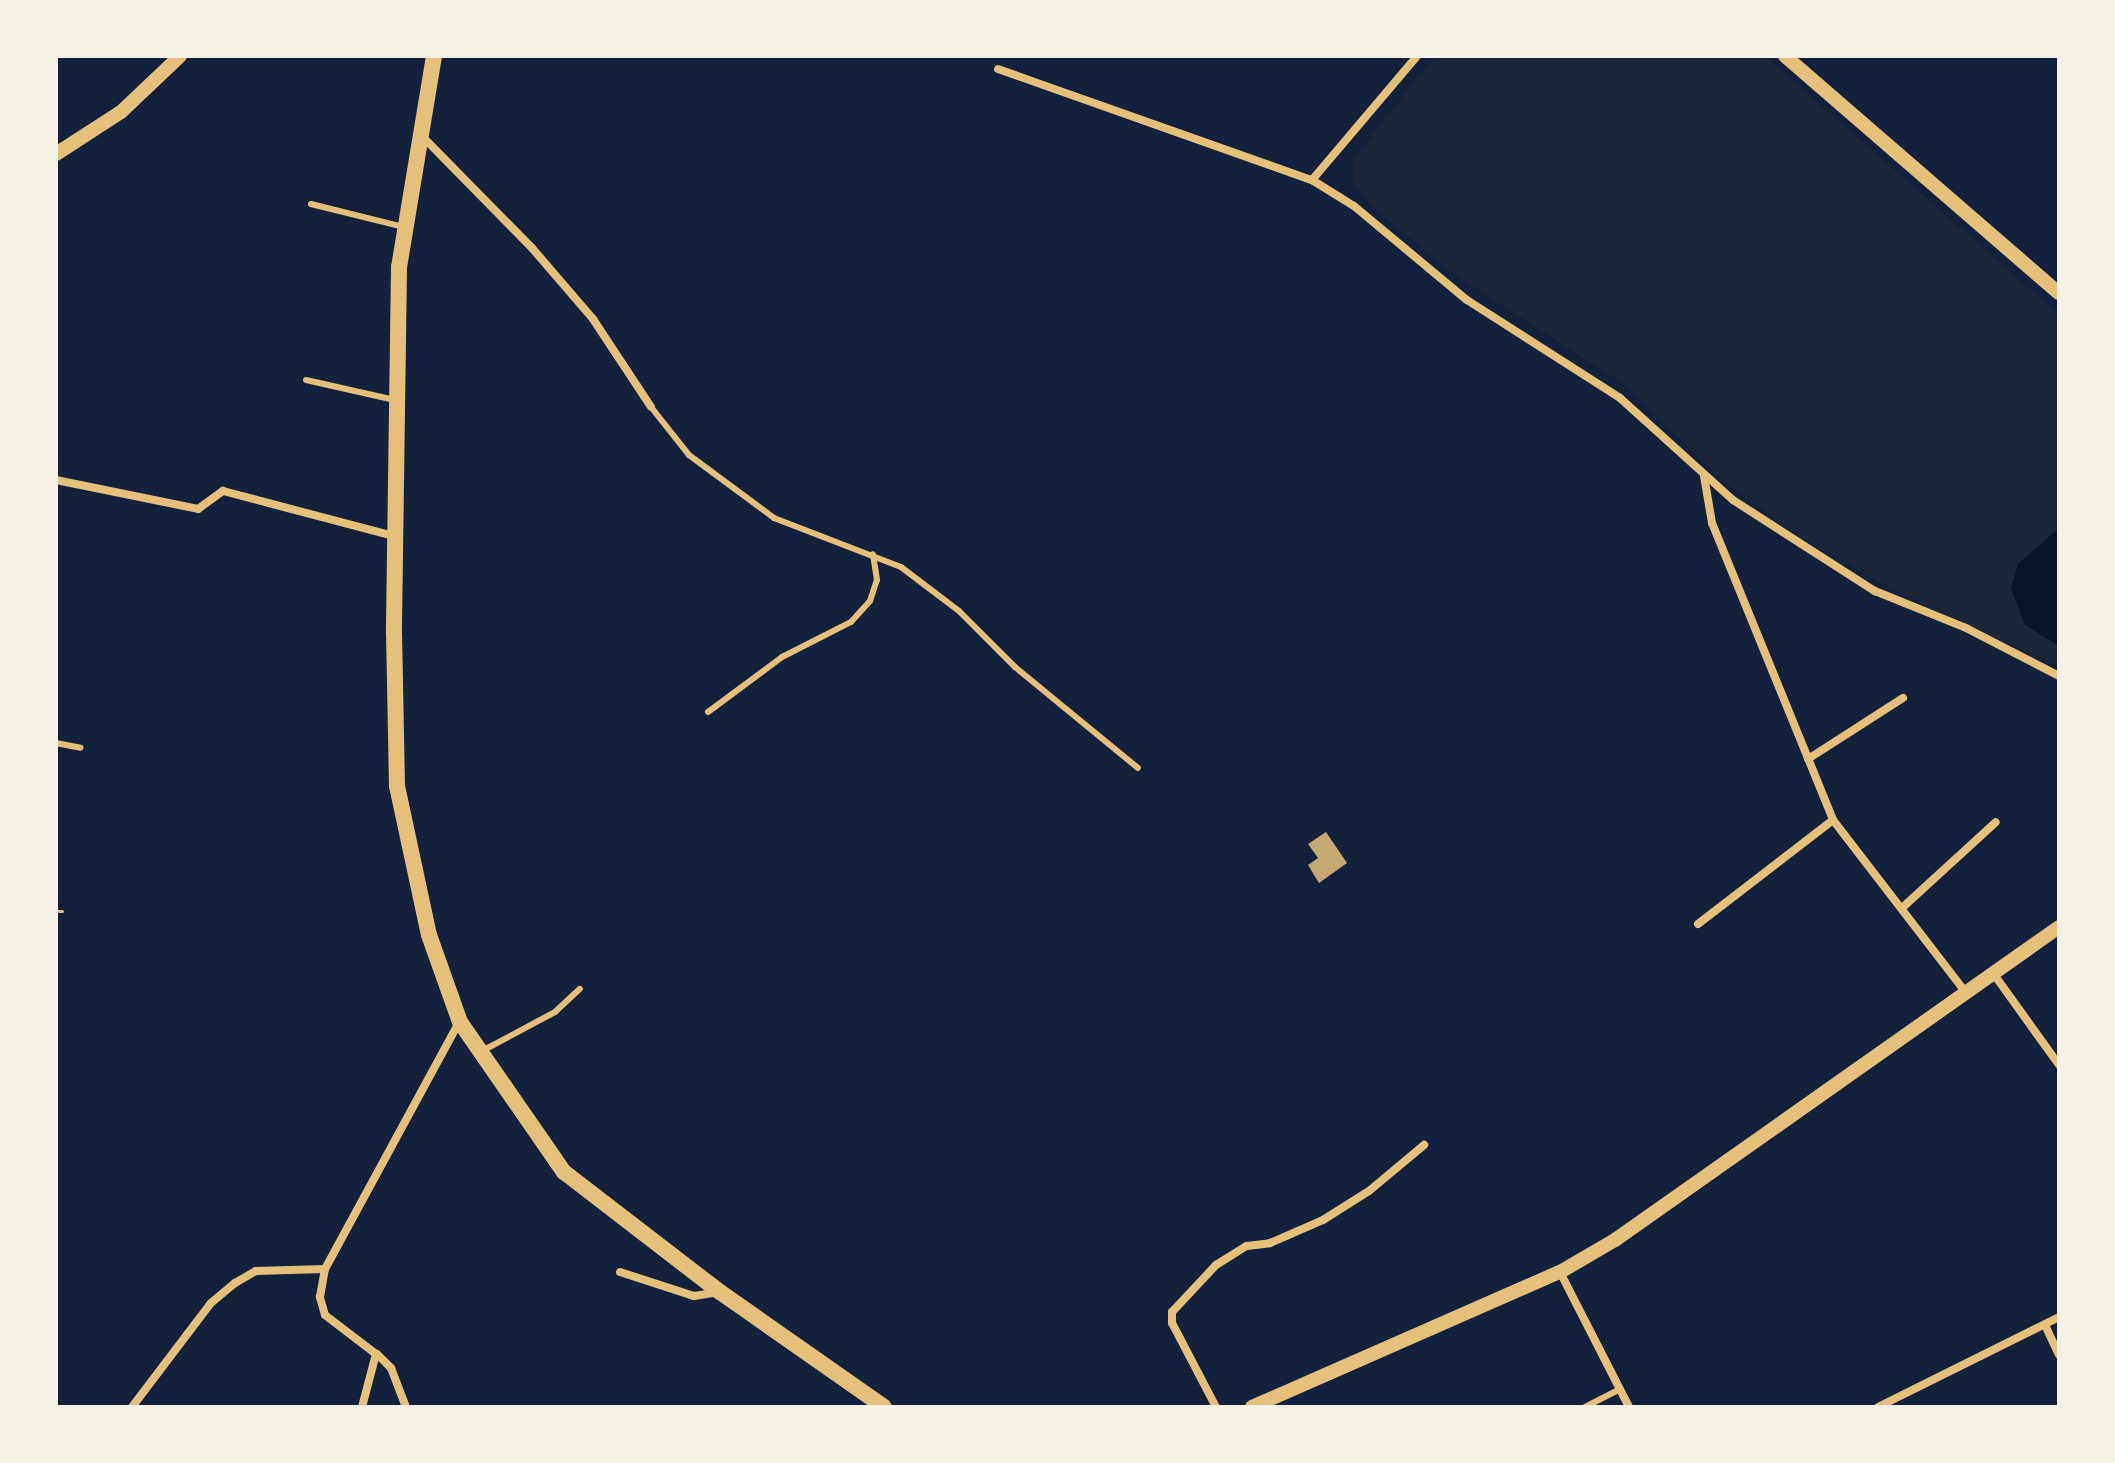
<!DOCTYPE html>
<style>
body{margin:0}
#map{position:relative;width:2115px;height:1463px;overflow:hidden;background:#14213d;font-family:"Exo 2",sans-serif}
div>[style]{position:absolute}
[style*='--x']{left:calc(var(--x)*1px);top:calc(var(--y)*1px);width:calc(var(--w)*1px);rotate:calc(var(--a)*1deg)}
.green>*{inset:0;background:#1d2539}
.water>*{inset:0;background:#0b132b}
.building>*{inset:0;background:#c6a872}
.path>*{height:3px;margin:-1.5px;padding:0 1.5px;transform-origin:1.5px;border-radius:1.5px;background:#e5c07b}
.service>*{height:6px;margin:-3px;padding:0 3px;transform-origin:3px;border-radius:3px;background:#e5c07b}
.minor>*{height:8px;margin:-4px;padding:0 4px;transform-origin:4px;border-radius:4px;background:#e5c07b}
.tertiary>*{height:14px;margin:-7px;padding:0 7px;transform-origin:7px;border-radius:7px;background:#e5c07b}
.secondary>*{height:16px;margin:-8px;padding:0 8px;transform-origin:8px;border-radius:8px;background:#e5c07b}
span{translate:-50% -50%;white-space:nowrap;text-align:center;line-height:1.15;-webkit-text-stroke:6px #f6f1e7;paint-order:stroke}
.frame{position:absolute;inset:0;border:58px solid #f6f1e7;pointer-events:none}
</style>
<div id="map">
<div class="green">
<div style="clip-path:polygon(1435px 56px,1765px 56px,2059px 315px,2059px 667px,1886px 586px,1793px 532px,1724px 482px,1624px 384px,1455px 275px,1372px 207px,1355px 183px,1353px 160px)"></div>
</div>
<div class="water">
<div style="clip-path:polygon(2059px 528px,2059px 646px,2025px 625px,2011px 588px,2018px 564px)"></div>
</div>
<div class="building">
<div style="clip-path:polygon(1326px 832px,1347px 863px,1319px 883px,1308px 865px,1318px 858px,1308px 844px)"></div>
</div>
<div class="path">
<div style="--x:56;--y:911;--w:6;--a:0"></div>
</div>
<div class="service">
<div style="--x:311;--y:204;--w:96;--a:13.9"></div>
<div style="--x:306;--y:380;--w:91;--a:12.7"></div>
<div style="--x:651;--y:407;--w:61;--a:51.6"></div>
<div style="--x:689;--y:455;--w:106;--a:36.5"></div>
<div style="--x:774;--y:518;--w:136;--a:21.1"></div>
<div style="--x:901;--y:567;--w:73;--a:37.2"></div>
<div style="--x:959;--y:611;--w:79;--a:45"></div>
<div style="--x:1015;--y:667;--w:159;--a:39.4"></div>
<div style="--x:708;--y:712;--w:92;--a:-36.6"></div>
<div style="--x:782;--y:657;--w:77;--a:-26.9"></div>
<div style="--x:851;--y:622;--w:28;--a:-48"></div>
<div style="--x:870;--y:601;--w:22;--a:-72"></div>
<div style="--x:877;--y:580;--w:26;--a:-99"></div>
<div style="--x:56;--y:743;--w:25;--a:11"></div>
<div style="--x:482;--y:1051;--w:83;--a:-28.1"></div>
<div style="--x:555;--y:1012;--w:34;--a:-43"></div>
<div style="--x:1585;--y:1407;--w:39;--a:-27"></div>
</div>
<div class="minor">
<div style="--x:998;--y:69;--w:333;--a:19.5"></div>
<div style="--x:1312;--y:180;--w:49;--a:31.8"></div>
<div style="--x:1354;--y:206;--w:147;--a:39.8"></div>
<div style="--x:1467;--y:300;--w:182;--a:32.6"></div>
<div style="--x:1620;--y:398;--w:152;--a:42.1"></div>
<div style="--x:1733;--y:500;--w:169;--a:32.7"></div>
<div style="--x:1875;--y:591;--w:98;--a:22.1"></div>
<div style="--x:1966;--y:628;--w:105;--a:27.3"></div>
<div style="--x:420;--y:134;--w:160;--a:45.5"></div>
<div style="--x:532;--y:248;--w:94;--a:49.3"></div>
<div style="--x:593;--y:319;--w:105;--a:56.6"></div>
<div style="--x:1312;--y:180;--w:162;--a:-49.7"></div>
<div style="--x:1704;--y:476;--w:48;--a:80.3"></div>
<div style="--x:1712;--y:523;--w:321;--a:67.8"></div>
<div style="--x:1833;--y:820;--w:215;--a:52.4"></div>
<div style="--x:56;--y:480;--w:145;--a:11.5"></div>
<div style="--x:198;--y:509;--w:31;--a:-36"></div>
<div style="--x:223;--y:491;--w:180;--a:14.8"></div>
<div style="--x:1808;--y:759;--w:113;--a:-32.7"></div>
<div style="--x:1902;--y:908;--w:127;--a:-42.5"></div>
<div style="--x:1698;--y:924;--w:170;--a:-37.6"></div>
<div style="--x:1993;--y:973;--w:113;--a:54.3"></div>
<div style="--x:620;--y:1272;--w:78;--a:18"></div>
<div style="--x:694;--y:1296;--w:25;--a:-9"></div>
<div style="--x:1560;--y:1272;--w:152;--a:62.9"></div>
<div style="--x:2045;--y:1325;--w:33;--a:65"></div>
<div style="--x:377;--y:1354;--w:20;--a:45"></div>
<div style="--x:391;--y:1368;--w:42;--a:69"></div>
<div style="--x:132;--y:1407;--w:131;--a:-52.8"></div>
<div style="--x:211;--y:1303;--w:31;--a:-40"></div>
<div style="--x:235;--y:1283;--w:24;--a:-30"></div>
<div style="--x:256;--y:1271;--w:69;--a:-1.7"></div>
<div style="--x:362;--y:1407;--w:55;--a:-75.2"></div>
<div style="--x:376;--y:1354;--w:64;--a:-142.6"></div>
<div style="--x:325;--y:1315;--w:19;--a:-106"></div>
<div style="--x:320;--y:1297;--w:28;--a:-80"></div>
<div style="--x:325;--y:1269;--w:281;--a:-61.5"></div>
<div style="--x:1216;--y:1407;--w:95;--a:-117.6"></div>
<div style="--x:1172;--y:1323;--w:11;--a:-90"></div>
<div style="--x:1172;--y:1312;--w:64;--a:-46.9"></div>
<div style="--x:1216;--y:1265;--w:36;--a:-32"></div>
<div style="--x:1247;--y:1246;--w:23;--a:-7"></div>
<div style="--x:1270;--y:1243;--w:58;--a:-23.5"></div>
<div style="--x:1323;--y:1220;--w:54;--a:-32.2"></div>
<div style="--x:1369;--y:1191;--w:72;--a:-39.9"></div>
<div style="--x:1878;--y:1407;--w:202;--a:-26.4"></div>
</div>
<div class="tertiary">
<div style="--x:1785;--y:56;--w:362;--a:40.9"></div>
<div style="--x:56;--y:154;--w:77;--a:-32.9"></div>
<div style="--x:121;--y:112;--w:81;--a:-43.5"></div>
<div style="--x:1252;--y:1407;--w:336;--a:-23.7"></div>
<div style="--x:1560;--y:1272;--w:64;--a:-30.2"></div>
<div style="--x:1615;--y:1240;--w:543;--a:-35.18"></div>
</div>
<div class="secondary">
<div style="--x:434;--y:56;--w:214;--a:99.4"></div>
<div style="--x:399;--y:267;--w:364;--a:90.8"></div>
<div style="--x:394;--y:631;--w:155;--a:88.9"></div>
<div style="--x:397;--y:786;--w:152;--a:77.9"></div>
<div style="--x:429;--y:935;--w:92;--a:70.4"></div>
<div style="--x:460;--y:1022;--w:183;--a:55.3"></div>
<div style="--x:564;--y:1172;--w:197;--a:37.6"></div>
<div style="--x:720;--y:1292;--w:200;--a:35"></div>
</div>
<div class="frame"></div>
</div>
